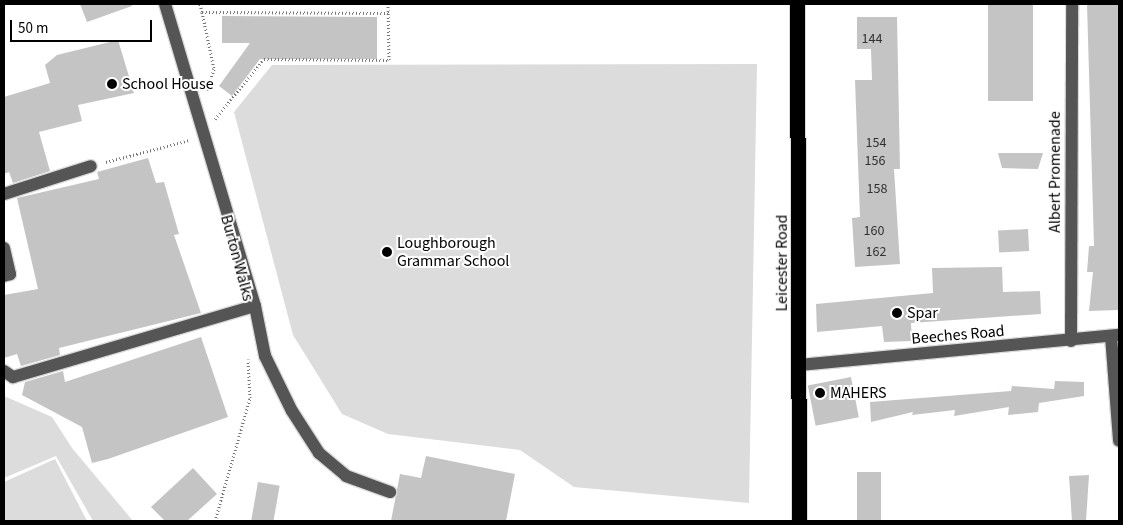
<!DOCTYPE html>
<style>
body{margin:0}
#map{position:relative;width:1123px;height:525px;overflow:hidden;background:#fff;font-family:"Source Sans 3",sans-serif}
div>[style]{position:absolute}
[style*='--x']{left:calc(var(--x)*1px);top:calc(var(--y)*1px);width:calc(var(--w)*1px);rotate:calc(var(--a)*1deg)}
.green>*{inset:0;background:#dcdcdc}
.building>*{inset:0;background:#c4c4c4;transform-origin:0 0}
.path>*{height:3px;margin-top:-1.5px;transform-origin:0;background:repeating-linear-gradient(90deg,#777 0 1px,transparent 0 3.5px)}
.roads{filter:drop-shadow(1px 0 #dbdbdb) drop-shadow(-1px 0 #dbdbdb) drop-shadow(0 1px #dbdbdb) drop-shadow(0 -1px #dbdbdb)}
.minor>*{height:12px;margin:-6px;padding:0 6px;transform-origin:6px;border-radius:6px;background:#555}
.highway>*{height:15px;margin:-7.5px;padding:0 7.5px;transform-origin:7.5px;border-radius:7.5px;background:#000}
.dots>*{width:14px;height:14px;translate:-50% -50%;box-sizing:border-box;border:2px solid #fff;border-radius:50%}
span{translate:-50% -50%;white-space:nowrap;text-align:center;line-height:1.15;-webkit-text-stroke:4px #fff;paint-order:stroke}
.number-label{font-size:14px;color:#313131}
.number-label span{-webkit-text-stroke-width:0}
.poi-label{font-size:16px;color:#000}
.left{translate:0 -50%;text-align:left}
.street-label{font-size:16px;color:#000}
.frame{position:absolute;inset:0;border:5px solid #000;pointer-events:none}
.scale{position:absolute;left:10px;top:20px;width:142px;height:22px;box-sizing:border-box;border:2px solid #000;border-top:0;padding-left:6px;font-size:15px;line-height:18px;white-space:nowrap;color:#000;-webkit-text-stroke:4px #fff;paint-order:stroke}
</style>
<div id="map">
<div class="green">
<div style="clip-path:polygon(757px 64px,749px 503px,574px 487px,520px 450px,388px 434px,342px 414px,293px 335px,234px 112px,272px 65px)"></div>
<div style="clip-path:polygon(4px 396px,52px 417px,72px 448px,133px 521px,93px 521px,56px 456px,4px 478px)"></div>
<div style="clip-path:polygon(55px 459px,87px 521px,4px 521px,4px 482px)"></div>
</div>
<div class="building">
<div style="clip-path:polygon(80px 4px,131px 4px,132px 6px,87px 22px)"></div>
<div style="left:988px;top:4px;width:45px;height:97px"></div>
<div style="clip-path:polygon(1087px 4px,1119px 4px,1118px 310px,1089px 311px,1093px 272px,1087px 272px,1089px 246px,1094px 246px)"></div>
<div style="clip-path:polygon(222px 16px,377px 17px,377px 59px,260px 59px,232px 96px,219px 86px,250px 43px,222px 43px)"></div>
<div style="clip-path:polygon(857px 17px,897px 17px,900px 169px,894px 169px,900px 264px,855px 267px,852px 218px,860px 217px,855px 80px,872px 80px,871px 49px,857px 49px)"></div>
<div style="clip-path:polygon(118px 40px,134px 93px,78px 105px,82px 121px,39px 132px,50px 171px,13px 183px,9px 172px,4px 174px,4px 97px,50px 83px,45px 65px,57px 55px)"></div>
<div style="clip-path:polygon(998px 153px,1043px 153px,1038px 169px,1002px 168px)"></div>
<div style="clip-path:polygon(148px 158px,156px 183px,164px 182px,179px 234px,174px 235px,201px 313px,59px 348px,60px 355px,21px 366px,17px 354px,4px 358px,4px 295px,38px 289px,17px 198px,99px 179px,97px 172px)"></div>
<div style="left:1028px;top:229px;width:22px;height:30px;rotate:87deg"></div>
<div style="clip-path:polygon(1002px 267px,1003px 292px,1040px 291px,1041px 314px,911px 323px,912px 341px,884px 342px,882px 326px,817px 332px,816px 304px,933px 293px,932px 268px)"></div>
<div style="clip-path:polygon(201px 337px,228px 417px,108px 459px,92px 463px,82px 427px,22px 395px,25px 382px,63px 371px,65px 382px)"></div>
<div style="left:851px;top:377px;width:41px;height:44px;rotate:79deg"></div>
<div style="clip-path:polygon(1055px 381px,1084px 382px,1084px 396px,1039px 403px,1038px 412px,1008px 415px,1009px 407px,954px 416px,955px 410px,912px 415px,913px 412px,871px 422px,870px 402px,1011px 391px,1012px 386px,1054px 389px)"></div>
<div style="clip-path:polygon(426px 456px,515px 474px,506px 521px,391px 521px,400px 474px,421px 478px)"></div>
<div style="clip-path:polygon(193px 468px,217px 494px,187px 521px,165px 521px,151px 507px)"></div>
<div style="left:857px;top:472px;width:24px;height:49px"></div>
<div style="clip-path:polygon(1089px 475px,1086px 521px,1072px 521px,1069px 476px)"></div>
<div style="left:258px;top:482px;width:22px;height:40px;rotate:10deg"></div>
</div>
<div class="path">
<div style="--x:200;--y:4;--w:8;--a:76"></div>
<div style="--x:202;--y:12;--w:187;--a:0.3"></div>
<div style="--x:202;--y:12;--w:58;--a:78.1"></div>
<div style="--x:214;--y:69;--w:23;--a:108"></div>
<div style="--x:215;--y:119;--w:77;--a:-50.8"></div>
<div style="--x:264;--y:59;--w:125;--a:0.5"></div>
<div style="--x:389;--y:60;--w:56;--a:-91"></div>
<div style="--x:106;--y:162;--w:87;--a:-14.7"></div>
<div style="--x:215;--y:521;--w:128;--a:-74.1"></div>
<div style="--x:250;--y:398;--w:39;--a:-93"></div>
</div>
<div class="roads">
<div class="minor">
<div style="--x:165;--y:4;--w:315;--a:73.4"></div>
<div style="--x:255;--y:306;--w:51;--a:78.7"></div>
<div style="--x:265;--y:356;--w:61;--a:63.9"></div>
<div style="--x:292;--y:411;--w:50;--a:57.3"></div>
<div style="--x:319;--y:453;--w:35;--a:40"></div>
<div style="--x:346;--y:476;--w:47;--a:20"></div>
<div style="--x:4;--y:194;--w:91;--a:-17.8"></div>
<div style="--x:4;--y:248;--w:27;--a:77"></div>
<div style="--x:10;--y:274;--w:6;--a:162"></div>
<div style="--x:1111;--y:336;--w:105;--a:85.6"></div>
<div style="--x:1071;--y:341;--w:337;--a:-89.8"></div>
<div style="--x:800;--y:365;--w:320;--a:-5.4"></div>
<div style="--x:4;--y:371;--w:11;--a:34"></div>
<div style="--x:13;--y:377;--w:252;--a:-16.4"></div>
</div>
<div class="highway">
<div style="--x:797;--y:4;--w:517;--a:89.78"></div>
</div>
</div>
<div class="dots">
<div style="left:112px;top:84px;background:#000"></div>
<div style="left:387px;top:252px;background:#000"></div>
<div style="left:897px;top:313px;background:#000"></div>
<div style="left:820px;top:393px;background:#000"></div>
</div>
<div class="number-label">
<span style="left:872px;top:39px">144</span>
<span style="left:876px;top:143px">154</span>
<span style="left:875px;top:161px">156</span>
<span style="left:877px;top:189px">158</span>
<span style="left:874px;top:231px">160</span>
<span style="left:876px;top:252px">162</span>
</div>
<div class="poi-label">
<span class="left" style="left:122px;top:84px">School House</span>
<span class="left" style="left:397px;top:252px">Loughborough<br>Grammar School</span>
<span class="left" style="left:907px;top:313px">Spar</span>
<span class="left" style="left:830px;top:393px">MAHERS</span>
</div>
<div class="street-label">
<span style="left:1055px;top:172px;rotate:-90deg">Albert Promenade</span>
<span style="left:237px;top:258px;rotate:75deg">Burton Walks</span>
<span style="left:782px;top:263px;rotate:-90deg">Leicester Road</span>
<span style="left:958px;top:335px;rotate:-5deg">Beeches Road</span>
</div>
<div class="frame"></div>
<div class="scale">50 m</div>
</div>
